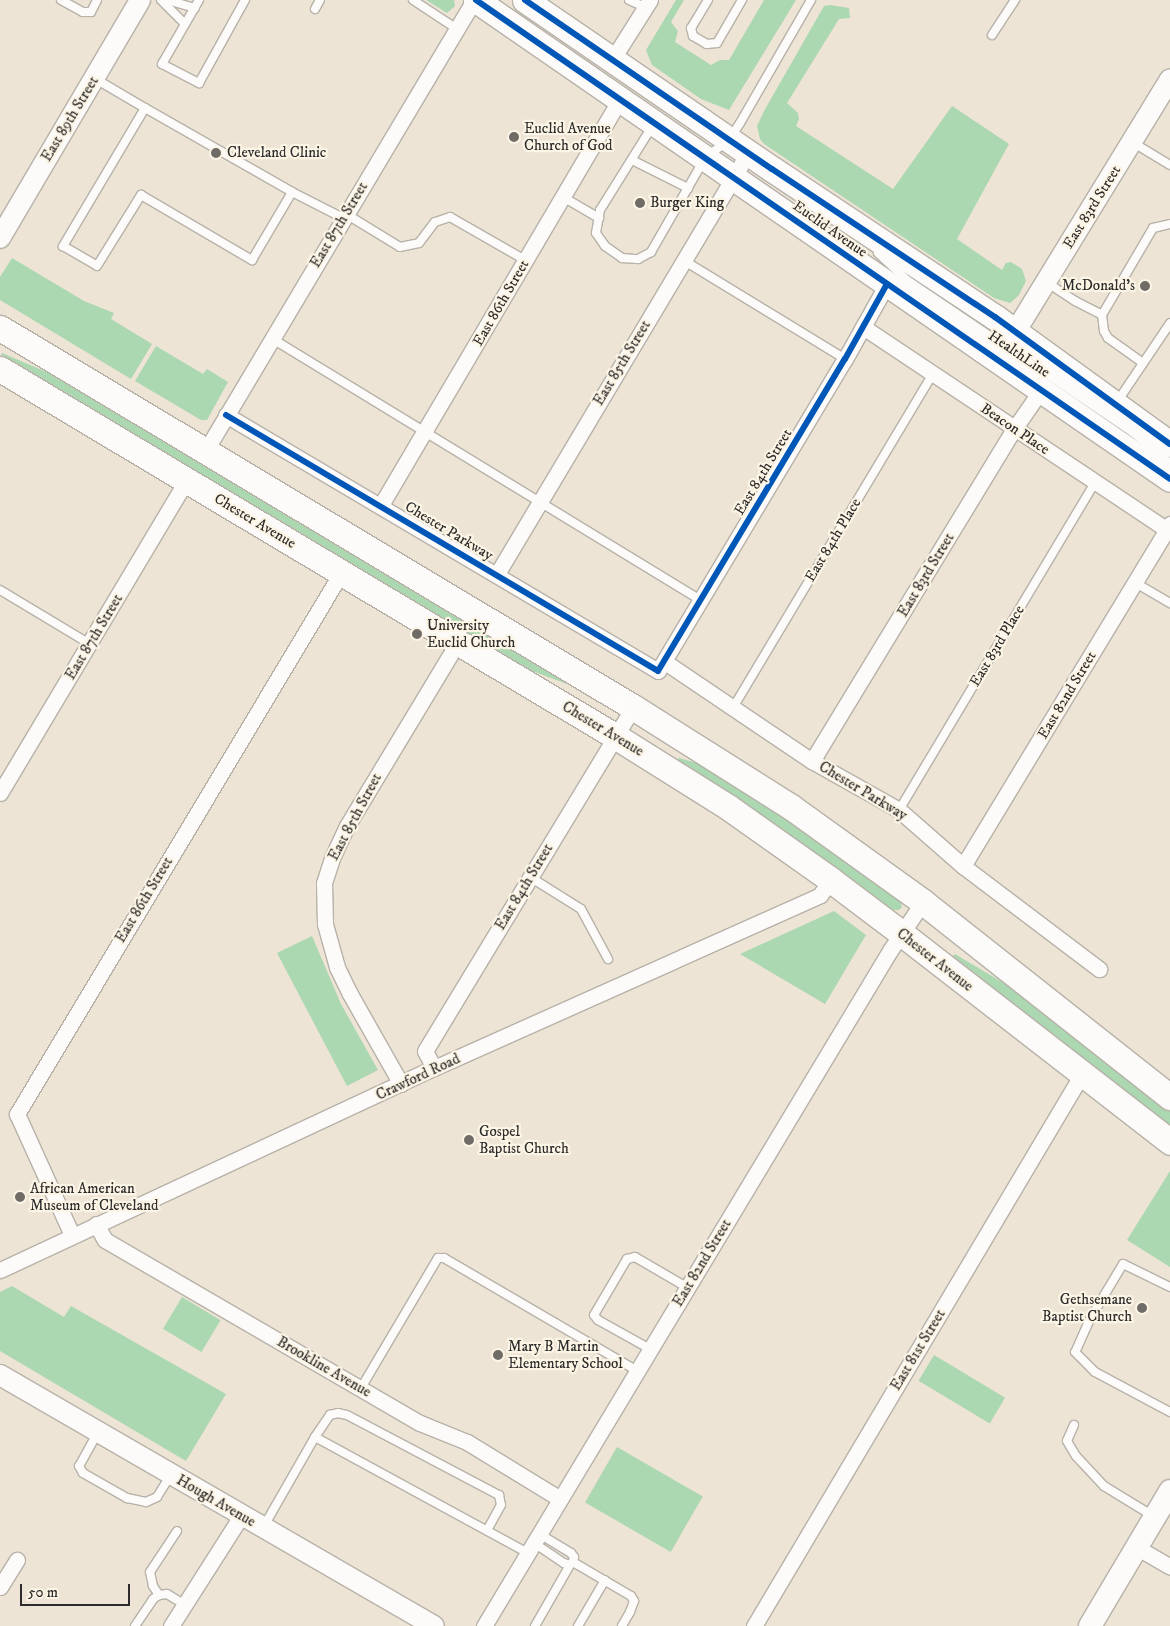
<!DOCTYPE html>
<style>
body{margin:0}
#map{position:relative;width:1170px;height:1626px;overflow:hidden;background:#ede4d6;font-family:"IM FELL DW Pica",serif}
div>[style]{position:absolute}
[style*='--x']{left:calc(var(--x)*1px);top:calc(var(--y)*1px);width:calc(var(--w)*1px);rotate:calc(var(--a)*1deg)}
.green>*{inset:0;background:#abd7b1;transform-origin:0 0}
.roads{filter:drop-shadow(1px 0 #b7b1a8) drop-shadow(-1px 0 #b7b1a8) drop-shadow(0 1px #b7b1a8) drop-shadow(0 -1px #b7b1a8)}
.service>*{height:8px;margin:-4px;padding:0 4px;transform-origin:4px;border-radius:4px;background:#fcfbf9}
.minor>*{height:15px;margin:-7.5px;padding:0 7.5px;transform-origin:7.5px;border-radius:7.5px;background:#fcfbf9}
.tertiary>*{height:20px;margin:-10px;padding:0 10px;transform-origin:10px;border-radius:10px;background:#fcfbf9}
.secondary>*{height:22px;margin:-11px;padding:0 11px;transform-origin:11px;border-radius:11px;background:#fcfbf9}
.primary>*{height:25px;margin:-12.5px;padding:0 12.5px;transform-origin:12.5px;border-radius:12.5px;background:#fcfbf9}
.cycleway>*{height:6px;margin:-3px;padding:0 3px;transform-origin:3px;border-radius:3px;background:#0057b8}
.dots>*{width:14px;height:14px;translate:-50% -50%;box-sizing:border-box;border:2px solid #fcf5e5;border-radius:50%}
span{translate:-50% -50%;white-space:nowrap;text-align:center;line-height:1.15;-webkit-text-stroke:4.5px #fcf5e5;paint-order:stroke}
.street-label{font-size:15px;color:#2b2b2b}
.poi-label{font-size:15px;color:#2b2b2b}
.left{translate:0 -50%;text-align:left}
.right{translate:-100% -50%;text-align:right}
.scale{position:absolute;left:20px;top:1584px;width:110px;height:22px;box-sizing:border-box;border:2px solid #2b2b2b;border-top:0;padding-left:6px;font-size:15px;line-height:18px;white-space:nowrap;color:#2b2b2b;-webkit-text-stroke:4px #fcf5e5;paint-order:stroke}
</style>
<div id="map">
<div class="green">
<div style="clip-path:polygon(426px 0,454px 0,455px 6px,447px 13px)"></div>
<div style="clip-path:polygon(676px 0,684px 0,671px 22px,678px 31px,675px 42px,711px 65px,720px 60px,729px 60px,764px 0,796px 0,729px 110px,701px 99px,652px 65px,646px 50px)"></div>
<div style="clip-path:polygon(830px 5px,849px 8px,850px 18px,839px 19px,787px 103px,798px 113px,799px 119px,796px 126px,893px 189px,952px 106px,1009px 144px,957px 239px,1002px 270px,1006px 263px,1011px 262px,1022px 269px,1026px 281px,1019px 295px,1010px 303px,994px 298px,764px 144px,760px 139px,757px 126px,764px 111px,824px 6px)"></div>
<div style="clip-path:polygon(12px 258px,84px 301px,114px 313px,111px 319px,152px 344px,131px 379px,0 300px,0 277px)"></div>
<div style="clip-path:polygon(156px 346px,203px 374px,207px 369px,228px 382px,207px 420px,201px 420px,135px 381px)"></div>
<div style="clip-path:polygon(2px 353px,63px 379px,568px 680px,567px 684px,527px 669px,1px 355px)"></div>
<div style="clip-path:polygon(679px 758px,707px 766px,805px 831px,900px 900px,902px 907px,899px 910px,892px 910px,823px 858px,677px 760px)"></div>
<div style="clip-path:polygon(834px 911px,866px 935px,825px 1004px,740px 954px)"></div>
<div style="clip-path:polygon(312px 936px,341px 1004px,378px 1070px,347px 1086px,277px 953px)"></div>
<div style="clip-path:polygon(955px 954px,1007px 985px,1170px 1111px,1170px 1126px,953px 956px)"></div>
<div style="clip-path:polygon(1170px 1171px,1170px 1267px,1127px 1240px)"></div>
<div style="clip-path:polygon(12px 1286px,64px 1317px,71px 1306px,226px 1394px,186px 1461px,0 1351px,0 1292px)"></div>
<div style="left:182px;top:1297px;width:45px;height:37px;rotate:31deg"></div>
<div style="left:934px;top:1355px;width:83px;height:30px;rotate:31deg"></div>
<div style="left:617px;top:1447px;width:99px;height:64px;rotate:30deg"></div>
</div>
<div class="roads">
<div class="service">
<div style="--x:61;--y:0;--w:25;--a:29"></div>
<div style="--x:83;--y:12;--w:8;--a:0"></div>
<div style="--x:91;--y:12;--w:13;--a:-63"></div>
<div style="--x:161;--y:0;--w:34;--a:45"></div>
<div style="--x:167;--y:0;--w:29;--a:16"></div>
<div style="--x:199;--y:0;--w:74;--a:120"></div>
<div style="--x:162;--y:64;--w:42;--a:27.2"></div>
<div style="--x:199;--y:83;--w:95;--a:-61"></div>
<div style="--x:413;--y:0;--w:53;--a:33.4"></div>
<div style="--x:629;--y:0;--w:17;--a:24"></div>
<div style="--x:708;--y:0;--w:33;--a:121"></div>
<div style="--x:691;--y:28;--w:8;--a:76"></div>
<div style="--x:693;--y:36;--w:16;--a:30"></div>
<div style="--x:707;--y:44;--w:10;--a:-6"></div>
<div style="--x:717;--y:43;--w:50;--a:-59.8"></div>
<div style="--x:315;--y:9;--w:10;--a:-61"></div>
<div style="--x:992;--y:35;--w:42;--a:-56.7"></div>
<div style="--x:94;--y:78;--w:59;--a:30.5"></div>
<div style="--x:145;--y:108;--w:161;--a:120.7"></div>
<div style="--x:63;--y:246;--w:39;--a:30"></div>
<div style="--x:97;--y:266;--w:84;--a:-58.2"></div>
<div style="--x:141;--y:195;--w:129;--a:30.4"></div>
<div style="--x:252;--y:260;--w:79;--a:-59.5"></div>
<div style="--x:292;--y:192;--w:57;--a:27"></div>
<div style="--x:145;--y:108;--w:169;--a:29.7"></div>
<div style="--x:653;--y:125;--w:100;--a:121.9"></div>
<div style="--x:600;--y:210;--w:23;--a:100"></div>
<div style="--x:596;--y:233;--w:16;--a:55"></div>
<div style="--x:605;--y:246;--w:21;--a:35"></div>
<div style="--x:622;--y:258;--w:16;--a:4"></div>
<div style="--x:638;--y:259;--w:15;--a:-28"></div>
<div style="--x:651;--y:252;--w:108;--a:-60.1"></div>
<div style="--x:705;--y:158;--w:30;--a:-37"></div>
<div style="--x:729;--y:140;--w:20;--a:-57"></div>
<div style="--x:740;--y:123;--w:142;--a:-60"></div>
<div style="--x:1132;--y:142;--w:44;--a:31.2"></div>
<div style="--x:632;--y:160;--w:63;--a:26.6"></div>
<div style="--x:563;--y:197;--w:42;--a:30.3"></div>
<div style="--x:346;--y:214;--w:63;--a:31.4"></div>
<div style="--x:400;--y:247;--w:19;--a:-12"></div>
<div style="--x:419;--y:243;--w:26;--a:-53"></div>
<div style="--x:435;--y:222;--w:16;--a:-18"></div>
<div style="--x:450;--y:217;--w:86;--a:29.8"></div>
<div style="--x:878;--y:253;--w:40;--a:43"></div>
<div style="--x:907;--y:280;--w:274;--a:34"></div>
<div style="--x:683;--y:260;--w:190;--a:31.4"></div>
<div style="--x:1046;--y:282;--w:35;--a:33"></div>
<div style="--x:1075;--y:301;--w:30;--a:27"></div>
<div style="--x:271;--y:338;--w:505;--a:31.39"></div>
<div style="--x:1143;--y:363;--w:43;--a:-144.5"></div>
<div style="--x:1108;--y:338;--w:8;--a:-120"></div>
<div style="--x:1104;--y:331;--w:16;--a:-97"></div>
<div style="--x:1102;--y:315;--w:101;--a:-59.6"></div>
<div style="--x:1153;--y:228;--w:17;--a:-13"></div>
<div style="--x:1117;--y:402;--w:95;--a:-56.1"></div>
<div style="--x:1131;--y:431;--w:50;--a:39.4"></div>
<div style="--x:1134;--y:582;--w:42;--a:30.3"></div>
<div style="--x:0;--y:590;--w:105;--a:31"></div>
<div style="--x:734;--y:706;--w:387;--a:-59.1"></div>
<div style="--x:899;--y:810;--w:382;--a:-59.1"></div>
<div style="--x:530;--y:877;--w:60;--a:32.1"></div>
<div style="--x:581;--y:909;--w:57;--a:61.6"></div>
<div style="--x:1170;--y:1287;--w:52;--a:-153.9"></div>
<div style="--x:1123;--y:1264;--w:64;--a:121"></div>
<div style="--x:1090;--y:1319;--w:36;--a:114"></div>
<div style="--x:1075;--y:1352;--w:28;--a:45"></div>
<div style="--x:1095;--y:1372;--w:85;--a:28.1"></div>
<div style="--x:650;--y:1349;--w:60;--a:-150.9"></div>
<div style="--x:598;--y:1320;--w:6;--a:-129"></div>
<div style="--x:594;--y:1315;--w:65;--a:-59.5"></div>
<div style="--x:627;--y:1259;--w:8;--a:-14"></div>
<div style="--x:635;--y:1257;--w:61;--a:30.3"></div>
<div style="--x:361;--y:1388;--w:151;--a:-59.4"></div>
<div style="--x:438;--y:1258;--w:6;--a:0"></div>
<div style="--x:444;--y:1258;--w:224;--a:30.3"></div>
<div style="--x:1074;--y:1425;--w:17;--a:114"></div>
<div style="--x:1067;--y:1441;--w:17;--a:59"></div>
<div style="--x:1076;--y:1456;--w:41;--a:47"></div>
<div style="--x:1104;--y:1486;--w:57;--a:31.5"></div>
<div style="--x:98;--y:1432;--w:39;--a:119"></div>
<div style="--x:79;--y:1466;--w:8;--a:60"></div>
<div style="--x:83;--y:1473;--w:51;--a:29.6"></div>
<div style="--x:127;--y:1498;--w:19;--a:12"></div>
<div style="--x:146;--y:1502;--w:12;--a:-24"></div>
<div style="--x:157;--y:1497;--w:26;--a:-58"></div>
<div style="--x:315;--y:1437;--w:27;--a:-56"></div>
<div style="--x:330;--y:1415;--w:8;--a:-14"></div>
<div style="--x:338;--y:1413;--w:9;--a:13"></div>
<div style="--x:347;--y:1415;--w:172;--a:27.8"></div>
<div style="--x:499;--y:1495;--w:10;--a:79"></div>
<div style="--x:501;--y:1505;--w:29;--a:119"></div>
<div style="--x:264;--y:1526;--w:103;--a:-60.2"></div>
<div style="--x:315;--y:1437;--w:243;--a:28.6"></div>
<div style="--x:534;--y:1543;--w:36;--a:34"></div>
<div style="--x:564;--y:1563;--w:6;--a:18"></div>
<div style="--x:570;--y:1565;--w:4;--a:-45"></div>
<div style="--x:573;--y:1562;--w:5;--a:-79"></div>
<div style="--x:574;--y:1557;--w:5;--a:-127"></div>
<div style="--x:571;--y:1553;--w:37;--a:-149"></div>
<div style="--x:573;--y:1562;--w:67;--a:30.4"></div>
<div style="--x:631;--y:1596;--w:6;--a:59"></div>
<div style="--x:634;--y:1601;--w:12;--a:110"></div>
<div style="--x:630;--y:1612;--w:16;--a:120"></div>
<div style="--x:159;--y:1595;--w:11;--a:-124"></div>
<div style="--x:153;--y:1586;--w:14;--a:-102"></div>
<div style="--x:150;--y:1572;--w:49;--a:-56.6"></div>
<div style="--x:135;--y:1626;--w:32;--a:-56"></div>
<div style="--x:153;--y:1599;--w:7;--a:-34"></div>
<div style="--x:159;--y:1595;--w:8;--a:-7"></div>
<div style="--x:167;--y:1594;--w:21;--a:31"></div>
<div style="--x:535;--y:1626;--w:70;--a:-60.2"></div>
<div style="--x:578;--y:1626;--w:53;--a:-59.6"></div>
</div>
<div class="minor">
<div style="--x:612;--y:60;--w:71;--a:-57.7"></div>
<div style="--x:863;--y:327;--w:364;--a:33.7"></div>
<div style="--x:226;--y:415;--w:502;--a:30.65"></div>
<div style="--x:658;--y:671;--w:364;--a:-59.1"></div>
<div style="--x:845;--y:359;--w:86;--a:-60.8"></div>
<div style="--x:206;--y:450;--w:524;--a:-59.22"></div>
<div style="--x:381;--y:505;--w:470;--a:-59.5"></div>
<div style="--x:497;--y:574;--w:490;--a:-59.2"></div>
<div style="--x:665;--y:662;--w:177;--a:34"></div>
<div style="--x:812;--y:761;--w:100;--a:29.4"></div>
<div style="--x:899;--y:810;--w:85;--a:41.2"></div>
<div style="--x:963;--y:866;--w:171;--a:37.1"></div>
<div style="--x:812;--y:761;--w:389;--a:-58.7"></div>
<div style="--x:1014;--y:429;--w:47;--a:-55.3"></div>
<div style="--x:0;--y:793;--w:363;--a:-59.2"></div>
<div style="--x:963;--y:866;--w:400;--a:-58.8"></div>
<div style="--x:434;--y:1068;--w:19;--a:-118"></div>
<div style="--x:425;--y:1051;--w:402;--a:-58.8"></div>
<div style="--x:401;--y:1084;--w:103;--a:-119.5"></div>
<div style="--x:350;--y:994;--w:30;--a:-116"></div>
<div style="--x:337;--y:967;--w:45;--a:-105.6"></div>
<div style="--x:325;--y:924;--w:41;--a:-91.4"></div>
<div style="--x:324;--y:883;--w:26;--a:-72"></div>
<div style="--x:332;--y:858;--w:35;--a:-65"></div>
<div style="--x:347;--y:826;--w:215;--a:-58.9"></div>
<div style="--x:96;--y:1224;--w:18;--a:61"></div>
<div style="--x:105;--y:1240;--w:364;--a:30.2"></div>
<div style="--x:420;--y:1423;--w:51;--a:22"></div>
<div style="--x:467;--y:1442;--w:109;--a:31.5"></div>
<div style="--x:72;--y:1235;--w:133;--a:-114.4"></div>
<div style="--x:17;--y:1114;--w:631;--a:-59.08"></div>
<div style="--x:0;--y:1270;--w:479;--a:-25"></div>
<div style="--x:434;--y:1068;--w:423;--a:-24.1"></div>
<div style="--x:820;--y:895;--w:19;--a:-54"></div>
<div style="--x:1136;--y:1547;--w:39;--a:30"></div>
<div style="--x:0;--y:1587;--w:32;--a:-58"></div>
<div style="--x:171;--y:1626;--w:130;--a:-57.5"></div>
<div style="--x:484;--y:1626;--w:790;--a:-58.99"></div>
<div style="--x:891;--y:949;--w:57;--a:-55.8"></div>
<div style="--x:754;--y:1626;--w:642;--a:-59.28"></div>
</div>
<div class="tertiary">
<div style="--x:0;--y:238;--w:276;--a:-59.5"></div>
<div style="--x:998;--y:360;--w:329;--a:-58.5"></div>
<div style="--x:0;--y:1375;--w:501;--a:30.04"></div>
</div>
<div class="secondary">
<div style="--x:1090;--y:1626;--w:157;--a:-59.3"></div>
</div>
<div class="primary">
<div style="--x:476;--y:0;--w:843;--a:34.61"></div>
<div style="--x:525;--y:0;--w:299;--a:34.4"></div>
<div style="--x:772;--y:169;--w:268;--a:33.6"></div>
<div style="--x:995;--y:317;--w:216;--a:36"></div>
<div style="--x:0;--y:328;--w:738;--a:30.91"></div>
<div style="--x:633;--y:707;--w:187;--a:32.3"></div>
<div style="--x:791;--y:807;--w:163;--a:35.7"></div>
<div style="--x:923;--y:902;--w:315;--a:38.3"></div>
<div style="--x:0;--y:369;--w:716;--a:30.83"></div>
<div style="--x:615;--y:736;--w:133;--a:32.1"></div>
<div style="--x:728;--y:807;--w:126;--a:35.3"></div>
<div style="--x:831;--y:880;--w:88;--a:37.1"></div>
<div style="--x:901;--y:933;--w:341;--a:37.8"></div>
</div>
</div>
<div class="cycleway">
<div style="--x:476;--y:0;--w:843;--a:34.61"></div>
<div style="--x:525;--y:0;--w:299;--a:34.4"></div>
<div style="--x:772;--y:169;--w:268;--a:33.6"></div>
<div style="--x:995;--y:317;--w:216;--a:36"></div>
<div style="--x:226;--y:415;--w:502;--a:30.65"></div>
<div style="--x:658;--y:671;--w:364;--a:-59.1"></div>
<div style="--x:845;--y:359;--w:86;--a:-60.8"></div>
</div>
<div class="dots">
<div style="left:514px;top:137px;background:#6f6c67"></div>
<div style="left:216px;top:153px;background:#6f6c67"></div>
<div style="left:640px;top:203px;background:#6f6c67"></div>
<div style="left:1145px;top:286px;background:#6f6c67"></div>
<div style="left:417px;top:634px;background:#6f6c67"></div>
<div style="left:469px;top:1140px;background:#6f6c67"></div>
<div style="left:20px;top:1197px;background:#6f6c67"></div>
<div style="left:1142px;top:1308px;background:#6f6c67"></div>
<div style="left:498px;top:1355px;background:#6f6c67"></div>
</div>
<div class="street-label">
<span style="left:70px;top:119px;rotate:-59deg">East 89th Street</span>
<span style="left:1092px;top:207px;rotate:-58deg">East 83rd Street</span>
<span style="left:339px;top:225px;rotate:-59deg">East 87th Street</span>
<span style="left:830px;top:229px;rotate:35deg">Euclid Avenue</span>
<span style="left:501px;top:303px;rotate:-60deg">East 86th Street</span>
<span style="left:1019px;top:354px;rotate:34deg">HealthLine</span>
<span style="left:622px;top:363px;rotate:-59deg">East 85th Street</span>
<span style="left:1015px;top:429px;rotate:34deg">Beacon Place</span>
<span style="left:763px;top:472px;rotate:-59deg">East 84th Street</span>
<span style="left:255px;top:521px;rotate:31deg">Chester Avenue</span>
<span style="left:449px;top:531px;rotate:31deg">Chester Parkway</span>
<span style="left:833px;top:540px;rotate:-59deg">East 84th Place</span>
<span style="left:926px;top:575px;rotate:-59deg">East 83rd Street</span>
<span style="left:94px;top:637px;rotate:-59deg">East 87th Street</span>
<span style="left:997px;top:646px;rotate:-59deg">East 83rd Place</span>
<span style="left:1067px;top:695px;rotate:-59deg">East 82nd Street</span>
<span style="left:603px;top:729px;rotate:31deg">Chester Avenue</span>
<span style="left:863px;top:791px;rotate:31deg">Chester Parkway</span>
<span style="left:355px;top:817px;rotate:-62deg">East 85th Street</span>
<span style="left:524px;top:887px;rotate:-59deg">East 84th Street</span>
<span style="left:144px;top:900px;rotate:-59deg">East 86th Street</span>
<span style="left:935px;top:960px;rotate:38deg">Chester Avenue</span>
<span style="left:418px;top:1077px;rotate:-25deg">Crawford Road</span>
<span style="left:702px;top:1263px;rotate:-59deg">East 82nd Street</span>
<span style="left:918px;top:1350px;rotate:-59deg">East 81st Street</span>
<span style="left:324px;top:1367px;rotate:30deg">Brookline Avenue</span>
<span style="left:216px;top:1501px;rotate:30deg">Hough Avenue</span>
</div>
<div class="poi-label">
<span class="left" style="left:524px;top:137px">Euclid Avenue<br>Church of God</span>
<span class="left" style="left:227px;top:153px">Cleveland Clinic</span>
<span class="left" style="left:650px;top:203px">Burger King</span>
<span class="right" style="left:1135px;top:286px">McDonald's</span>
<span class="left" style="left:427px;top:634px">University<br>Euclid Church</span>
<span class="left" style="left:479px;top:1140px">Gospel<br>Baptist Church</span>
<span class="left" style="left:30px;top:1197px">African American<br>Museum of Cleveland</span>
<span class="right" style="left:1132px;top:1308px">Gethsemane<br>Baptist Church</span>
<span class="left" style="left:508px;top:1355px">Mary B Martin<br>Elementary School</span>
</div>
<div class="scale">50 m</div>
</div>
